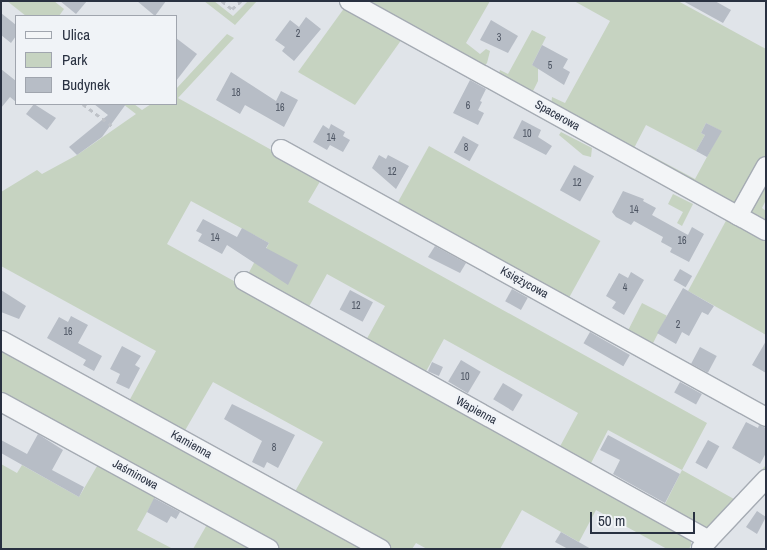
<!DOCTYPE html>
<meta charset="utf-8">
<style>
body{margin:0}
#map{position:relative;width:767px;height:550px;overflow:hidden;background:#e0e4e9;font-family:"Archivo Narrow",sans-serif}
div>[style]{position:absolute}
[style*='--x']{left:calc(var(--x)*1px);top:calc(var(--y)*1px);width:calc(var(--w)*1px);rotate:calc(var(--a)*1deg)}
.green>*{inset:0;background:#c6d3c1;transform-origin:0 0}
.building>*{inset:0;background:#b7bdc6;transform-origin:0 0}
.path>*{height:2.5px;margin-top:-1.25px;transform-origin:0;background:repeating-linear-gradient(90deg,#bec2c8 0 4px,transparent 0 8px)}
.roads{filter:drop-shadow(1px 0 #a5abb3) drop-shadow(-1px 0 #a5abb3) drop-shadow(0 1px #a5abb3) drop-shadow(0 -1px #a5abb3)}
.minor>*{height:18px;margin:-9px;padding:0 9px;transform-origin:9px;border-radius:9px;background:#f3f5f7}
span{translate:-50% -50%;white-space:nowrap;text-align:center;line-height:1.15;-webkit-text-stroke:4.5px #f0f3f7;paint-order:stroke}
.number-label{font-size:10px;color:#4c5462}
.number-label span{-webkit-text-stroke-width:0}
.street-label{font-size:12px;color:#293141}
.frame{position:absolute;inset:0;border:2px solid #293141;pointer-events:none}
.legend{position:absolute;left:15px;top:15px;width:162px;height:90px;box-sizing:border-box;background:#f0f3f7;border:1px solid #a0a5ae;margin:0;padding:6px 9px;list-style:none;font-size:15px;color:#293141}
.legend li{display:flex;align-items:center;gap:10px;height:25px}
.legend b{width:25px;border:1px solid #a0a5ae}
.scale{position:absolute;left:590px;top:512px;width:105px;height:22px;box-sizing:border-box;border:2px solid #293141;border-top:0;padding-left:6px;font-size:15px;line-height:18px;white-space:nowrap;color:#293141;-webkit-text-stroke:4px #f0f3f7;paint-order:stroke}
</style>
<div id="map">
<div class="green">
<div style="clip-path:polygon(7px 1px,54px 1px,64px 9px,59px 16px,26px 16px)"></div>
<div style="clip-path:polygon(204px 1px,214px 1px,233px 16px,248px 1px,257px 1px,235px 25px)"></div>
<div style="clip-path:polygon(361px 1px,490px 1px,466px 43px,480px 54px,486px 49px,490px 51px,487px 63px,483px 68px)"></div>
<div style="clip-path:polygon(574px 1px,678px 1px,766px 49px,766px 158px,738px 206px,647px 160px,650px 155px,695px 179px,721px 131px,706px 123px,701px 133px,705px 135px,696px 151px,646px 125px,632px 152px,551px 106px,552px 97px,565px 103px,610px 21px)"></div>
<div style="clip-path:polygon(345px 7px,402px 39px,355px 105px,298px 72px)"></div>
<div style="clip-path:polygon(532px 30px,546px 37px,532px 65px,538px 68px,538px 81px,531px 95px,498px 77px,500px 70px,508px 74px)"></div>
<div style="clip-path:polygon(evenodd,227px 34px,234px 38px,178px 98px,322px 178px,308px 202px,707px 423px,682px 470px,734px 499px,766px 465px,766px 469px,708px 530px,662px 510px,682px 470px,608px 430px,588px 469px,557px 452px,578px 413px,444px 339px,419px 384px,691px 540px,691px 545px,689px 549px,667px 549px,596px 510px,579px 542px,522px 510px,500px 549px,427px 549px,416px 543px,412px 549px,391px 549px,293px 495px,323px 442px,213px 382px,183px 434px,128px 403px,156px 351px,1px 266px,1px 192px,37px 170px,42px 174px,77px 155px,136px 114px,123px 104px,134px 104px,142px 110px,151px 104px,176px 104px,176px 89px,227px 34px,191px 201px,269px 243px,259px 263px,255px 261px,246px 278px,306px 312px,327px 274px,385px 306px,360px 351px,167px 244px,191px 201px)"></div>
<div style="clip-path:polygon(561px 132px,592px 148px,591px 157px,583px 155px,559px 135px)"></div>
<div style="left:429px;top:146px;width:196px;height:68px;rotate:29deg"></div>
<div style="clip-path:polygon(766px 178px,766px 200px,762px 208px,766px 211px,766px 222px,748px 212px)"></div>
<div style="clip-path:polygon(673px 194px,693px 204px,682px 226px,677px 223px,683px 212px,668px 204px)"></div>
<div style="clip-path:polygon(728px 217px,766px 238px,766px 335px,688px 291px)"></div>
<div style="left:642px;top:303px;width:28px;height:35px;rotate:27deg"></div>
<div style="clip-path:polygon(1px 346px,371px 549px,278px 549px,1px 397px)"></div>
<div style="clip-path:polygon(100px 461px,157px 494px,137px 530px,173px 549px,1px 549px,1px 464px,17px 473px,22px 465px,79px 497px)"></div>
<div style="clip-path:polygon(209px 521px,265px 549px,193px 549px)"></div>
</div>
<div class="building">
<div style="clip-path:polygon(60px 1px,87px 1px,76px 14px)"></div>
<div style="clip-path:polygon(137px 1px,166px 1px,155px 16px)"></div>
<div style="clip-path:polygon(683px 1px,715px 1px,731px 10px,723px 23px)"></div>
<div style="clip-path:polygon(1px 13px,16px 25px,16px 36px,11px 43px,1px 35px)"></div>
<div style="clip-path:polygon(306px 17px,321px 29px,294px 61px,282px 51px,285px 47px,275px 40px,290px 20px,299px 27px)"></div>
<div style="clip-path:polygon(491px 20px,518px 36px,508px 53px,480px 40px)"></div>
<div style="clip-path:polygon(176px 38px,197px 54px,176px 81px)"></div>
<div style="clip-path:polygon(542px 45px,568px 59px,563px 68px,570px 72px,564px 85px,532px 65px)"></div>
<div style="clip-path:polygon(1px 69px,16px 81px,16px 102px,10px 97px,1px 108px)"></div>
<div style="clip-path:polygon(231px 72px,276px 101px,281px 91px,298px 100px,284px 127px,245px 105px,240px 114px,216px 100px)"></div>
<div style="clip-path:polygon(470px 80px,486px 89px,480px 101px,482px 102px,478px 110px,484px 113px,478px 125px,453px 113px)"></div>
<div style="clip-path:polygon(34px 104px,56px 118px,47px 130px,26px 114px)"></div>
<div style="clip-path:polygon(94px 104px,126px 104px,102px 137px,77px 155px,69px 147px,108px 115px)"></div>
<div style="clip-path:polygon(522px 120px,541px 130px,538px 137px,552px 146px,546px 155px,513px 138px)"></div>
<div style="clip-path:polygon(706px 123px,722px 131px,707px 157px,696px 151px,705px 135px,701px 133px)"></div>
<div style="clip-path:polygon(331px 124px,345px 132px,343px 136px,350px 140px,343px 152px,330px 145px,327px 150px,313px 142px,323px 125px,329px 129px)"></div>
<div style="left:463px;top:136px;width:18px;height:19px;rotate:29deg"></div>
<div style="clip-path:polygon(379px 155px,386px 159px,388px 155px,409px 166px,396px 189px,372px 168px)"></div>
<div style="left:574px;top:165px;width:23px;height:29px;rotate:29deg"></div>
<div style="clip-path:polygon(623px 191px,644px 199px,643px 201px,656px 208px,652px 215px,688px 235px,692px 227px,704px 234px,689px 262px,670px 252px,672px 248px,661px 242px,663px 237px,634px 221px,631px 225px,616px 217px,612px 212px)"></div>
<div style="clip-path:polygon(203px 219px,237px 237px,242px 228px,269px 243px,266px 248px,298px 265px,288px 285px,227px 245px,222px 254px,198px 241px,202px 234px,196px 231px)"></div>
<div style="clip-path:polygon(435px 246px,466px 263px,460px 273px,428px 257px)"></div>
<div style="left:680px;top:269px;width:14px;height:13px;rotate:30deg"></div>
<div style="clip-path:polygon(631px 272px,644px 280px,624px 315px,612px 308px,616px 302px,606px 296px,619px 273px,628px 278px)"></div>
<div style="clip-path:polygon(683px 288px,714px 306px,708px 315px,702px 312px,689px 336px,682px 332px,676px 344px,657px 333px)"></div>
<div style="left:512px;top:289px;width:18px;height:14px;rotate:29deg"></div>
<div style="clip-path:polygon(1px 290px,26px 306px,19px 319px,1px 312px)"></div>
<div style="left:350px;top:290px;width:26px;height:22px;rotate:28deg"></div>
<div style="clip-path:polygon(71px 316px,88px 325px,78px 343px,102px 356px,94px 371px,83px 365px,86px 360px,47px 338px,59px 317px,68px 322px)"></div>
<div style="left:590px;top:332px;width:46px;height:13px;rotate:30deg"></div>
<div style="clip-path:polygon(766px 341px,766px 373px,752px 365px)"></div>
<div style="clip-path:polygon(122px 346px,141px 356px,135px 365px,140px 368px,129px 389px,116px 383px,120px 374px,110px 369px)"></div>
<div style="left:700px;top:347px;width:19px;height:19px;rotate:28deg"></div>
<div style="left:461px;top:360px;width:23px;height:25px;rotate:31deg"></div>
<div style="left:432px;top:362px;width:12px;height:10px;rotate:24deg"></div>
<div style="left:680px;top:382px;width:25px;height:12px;rotate:29deg"></div>
<div style="left:503px;top:383px;width:23px;height:19px;rotate:31deg"></div>
<div style="clip-path:polygon(232px 404px,295px 435px,278px 468px,267px 462px,264px 468px,252px 462px,262px 441px,224px 419px)"></div>
<div style="clip-path:polygon(746px 422px,758px 428px,759px 425px,766px 428px,766px 453px,760px 464px,732px 448px)"></div>
<div style="clip-path:polygon(38px 434px,63px 450px,52px 470px,84px 487px,79px 497px,1px 453px,1px 440px,27px 454px)"></div>
<div style="clip-path:polygon(608px 435px,680px 474px,665px 503px,613px 474px,620px 460px,600px 450px)"></div>
<div style="left:708px;top:440px;width:13px;height:26px;rotate:29deg"></div>
<div style="clip-path:polygon(154px 498px,180px 512px,176px 519px,171px 516px,167px 523px,147px 512px)"></div>
<div style="clip-path:polygon(757px 511px,766px 517px,757px 534px,746px 527px)"></div>
<div style="clip-path:polygon(561px 532px,591px 549px,568px 549px,555px 542px)"></div>
</div>
<div class="path">
<div style="--x:222;--y:1;--w:13;--a:39"></div>
<div style="--x:232;--y:9;--w:12;--a:-42"></div>
<div style="--x:83;--y:104;--w:36;--a:37"></div>
</div>
<div class="roads">
<div class="minor">
<div style="--x:349;--y:1;--w:476;--a:28.9"></div>
<div style="--x:281;--y:149;--w:554;--a:28.92"></div>
<div style="--x:738;--y:216;--w:57;--a:-60.8"></div>
<div style="--x:244;--y:281;--w:532;--a:29.12"></div>
<div style="--x:1;--y:340;--w:434;--a:28.8"></div>
<div style="--x:1;--y:402;--w:306;--a:28.7"></div>
<div style="--x:701;--y:548;--w:95;--a:-46.7"></div>
</div>
</div>
<div class="number-label">
<span style="left:298px;top:34px">2</span>
<span style="left:499px;top:38px">3</span>
<span style="left:550px;top:66px">5</span>
<span style="left:236px;top:93px">18</span>
<span style="left:468px;top:106px">6</span>
<span style="left:280px;top:108px">16</span>
<span style="left:527px;top:134px">10</span>
<span style="left:331px;top:138px">14</span>
<span style="left:466px;top:148px">8</span>
<span style="left:392px;top:172px">12</span>
<span style="left:577px;top:183px">12</span>
<span style="left:634px;top:210px">14</span>
<span style="left:215px;top:238px">14</span>
<span style="left:682px;top:241px">16</span>
<span style="left:625px;top:288px">4</span>
<span style="left:356px;top:306px">12</span>
<span style="left:678px;top:325px">2</span>
<span style="left:68px;top:332px">16</span>
<span style="left:465px;top:377px">10</span>
<span style="left:274px;top:448px">8</span>
</div>
<div class="street-label">
<span style="left:557px;top:116px;rotate:29deg">Spacerowa</span>
<span style="left:524px;top:283px;rotate:29deg">Księżycowa</span>
<span style="left:476px;top:411px;rotate:29deg">Wapienna</span>
<span style="left:191px;top:445px;rotate:29deg">Kamienna</span>
<span style="left:135px;top:475px;rotate:29deg">Jaśminowa</span>
</div>
<div class="frame"></div>
<ul class="legend">
<li><b style="height:6px;background:#f3f5f7"></b>Ulica</li>
<li><b style="height:14px;background:#c6d3c1"></b>Park</li>
<li><b style="height:14px;background:#b7bdc6"></b>Budynek</li>
</ul>
<div class="scale">50 m</div>
</div>
